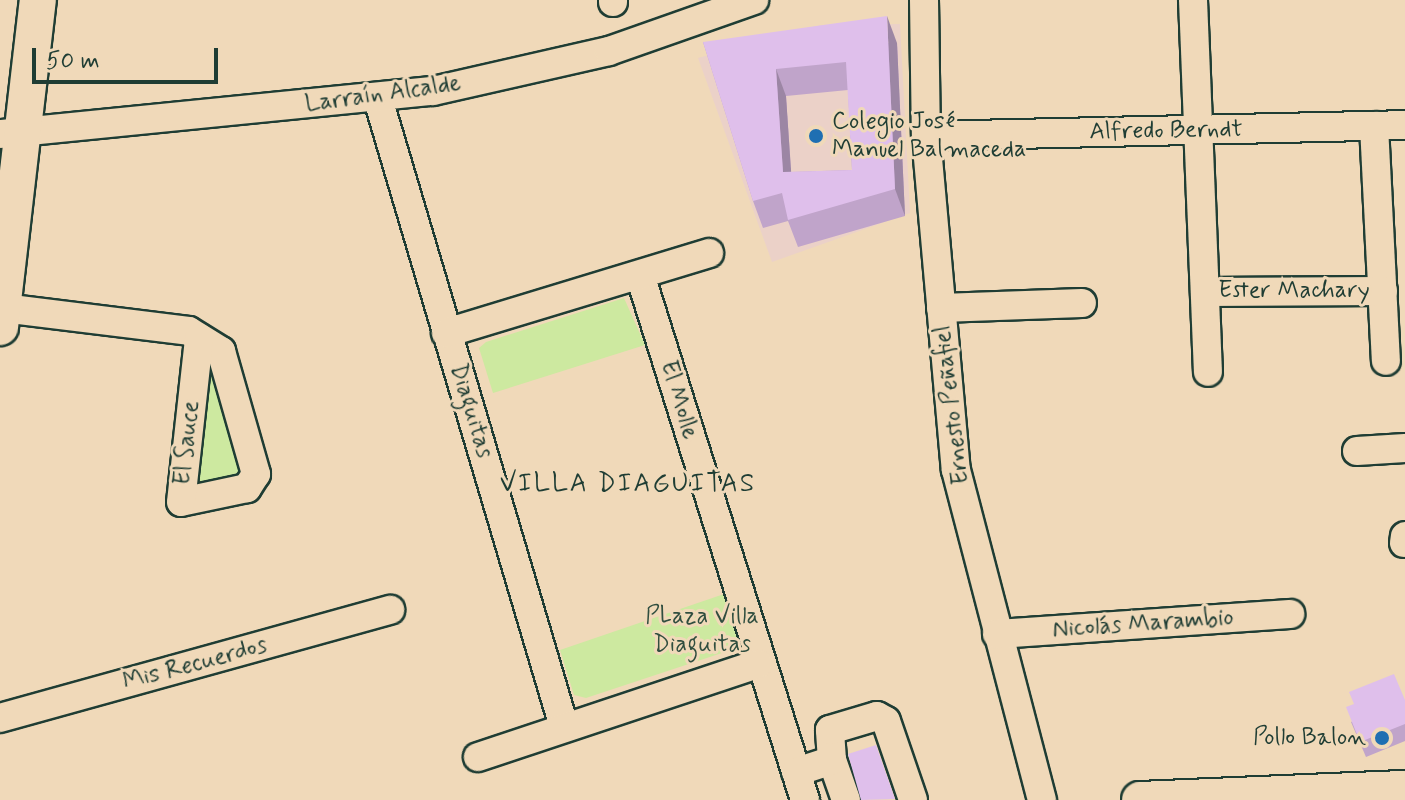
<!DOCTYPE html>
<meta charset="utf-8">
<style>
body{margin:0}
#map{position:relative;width:1405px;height:800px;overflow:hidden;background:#f0d9b9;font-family:Mynerve,sans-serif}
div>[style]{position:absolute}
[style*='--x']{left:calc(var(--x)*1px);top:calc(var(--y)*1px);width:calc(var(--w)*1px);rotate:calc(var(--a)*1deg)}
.built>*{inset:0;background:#ebd1c8}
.green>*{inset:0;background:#cde9a0}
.roads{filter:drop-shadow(2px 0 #1f3d34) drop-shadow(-2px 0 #1f3d34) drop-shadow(0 2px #1f3d34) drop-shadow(0 -2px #1f3d34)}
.minor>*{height:28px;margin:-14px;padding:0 14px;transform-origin:14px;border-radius:14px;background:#f0d9b9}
.major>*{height:36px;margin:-18px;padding:0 18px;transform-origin:18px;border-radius:18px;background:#f0d9b9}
.wall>*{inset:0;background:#c0a4ca}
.shaded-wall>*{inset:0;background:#9c86a4}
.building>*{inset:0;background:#dfbfeb}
.dots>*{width:22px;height:22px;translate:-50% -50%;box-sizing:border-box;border:4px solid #f0d9b9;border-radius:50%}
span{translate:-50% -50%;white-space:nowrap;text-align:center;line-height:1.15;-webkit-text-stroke:6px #f0d9b9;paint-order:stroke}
.street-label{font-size:24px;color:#1f3d34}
.poi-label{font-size:24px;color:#1f3d34}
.left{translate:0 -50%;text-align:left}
.right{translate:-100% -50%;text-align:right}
.park-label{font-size:24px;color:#304e3f}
.neighbourhood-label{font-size:26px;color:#1f3d34;letter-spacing:2px}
.scale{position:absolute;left:32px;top:48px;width:186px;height:36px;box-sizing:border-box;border:4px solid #1f3d34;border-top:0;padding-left:10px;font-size:24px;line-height:28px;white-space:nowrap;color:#1f3d34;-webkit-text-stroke:6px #f0d9b9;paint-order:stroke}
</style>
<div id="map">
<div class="built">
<div style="clip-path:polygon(900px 24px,910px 213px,772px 262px,698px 58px,821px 25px)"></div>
</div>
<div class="green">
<div style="clip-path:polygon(624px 298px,645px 345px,493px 393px,479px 348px,486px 342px)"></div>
<div style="clip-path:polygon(206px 358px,242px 470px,239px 478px,193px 487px)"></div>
<div style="clip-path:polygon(724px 594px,740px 647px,586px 698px,574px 695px,560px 650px)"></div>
</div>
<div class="roads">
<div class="minor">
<div style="--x:924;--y:0;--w:136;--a:89.2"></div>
<div style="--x:926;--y:136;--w:335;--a:84.9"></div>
<div style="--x:956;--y:470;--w:341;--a:75.4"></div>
<div style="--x:1193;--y:0;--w:372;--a:87.7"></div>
<div style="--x:613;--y:2;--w:2;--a:-90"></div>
<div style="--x:378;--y:99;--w:651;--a:73.49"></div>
<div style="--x:1374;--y:126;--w:235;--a:87.1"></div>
<div style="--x:0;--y:134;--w:435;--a:-5.7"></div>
<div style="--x:433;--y:91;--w:180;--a:-12.8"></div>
<div style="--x:609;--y:51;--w:154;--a:-19.4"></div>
<div style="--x:926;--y:136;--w:479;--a:-1.3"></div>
<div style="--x:640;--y:275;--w:550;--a:72.55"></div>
<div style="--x:1205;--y:292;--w:178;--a:-0.3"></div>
<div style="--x:3;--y:308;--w:187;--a:7"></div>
<div style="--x:189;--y:331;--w:38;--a:32"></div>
<div style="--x:221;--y:351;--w:128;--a:74.1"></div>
<div style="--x:256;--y:474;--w:17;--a:123"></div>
<div style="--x:247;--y:488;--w:67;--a:168"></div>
<div style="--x:181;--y:502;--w:165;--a:-83.7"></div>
<div style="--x:941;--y:308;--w:141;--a:-2"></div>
<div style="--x:446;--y:333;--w:275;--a:-16.9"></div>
<div style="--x:1357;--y:451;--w:48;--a:-3.6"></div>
<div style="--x:1404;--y:543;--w:7;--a:-82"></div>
<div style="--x:997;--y:634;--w:294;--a:-3.9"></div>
<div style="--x:0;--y:718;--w:405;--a:-15.5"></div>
<div style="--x:478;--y:757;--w:295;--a:-18.4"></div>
<div style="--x:832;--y:760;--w:42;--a:70.7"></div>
<div style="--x:796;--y:772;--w:38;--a:-18"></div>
<div style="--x:832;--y:760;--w:30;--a:-94"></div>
<div style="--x:830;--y:730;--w:49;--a:-16.6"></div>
<div style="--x:877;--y:716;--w:10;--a:29"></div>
<div style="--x:886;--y:721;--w:83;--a:71.1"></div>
</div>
<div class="major">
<div style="--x:0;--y:327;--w:329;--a:-83.4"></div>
<div style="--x:1140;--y:800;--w:265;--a:-2.4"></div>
</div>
</div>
<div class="wall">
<div style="clip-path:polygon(evenodd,703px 42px,897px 43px,905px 216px,798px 247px,788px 221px,763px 228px,753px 201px,703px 42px,848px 90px,852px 170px,791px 172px,786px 96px,848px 90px)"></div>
<div style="clip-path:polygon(1405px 700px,1405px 741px,1366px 757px,1351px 722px)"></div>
</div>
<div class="shaded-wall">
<div style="clip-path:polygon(887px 16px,897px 43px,905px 216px,895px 189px)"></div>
<div style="clip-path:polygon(776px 69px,786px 96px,793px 200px,783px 172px)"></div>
</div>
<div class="building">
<div style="clip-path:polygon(evenodd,887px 16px,895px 189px,788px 220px,782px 193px,753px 201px,703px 42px,887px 16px,846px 62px,852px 170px,783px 172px,776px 69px,846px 62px)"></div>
<div style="clip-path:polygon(1394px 674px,1405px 700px,1405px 724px,1360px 742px,1346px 707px,1354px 704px,1349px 692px)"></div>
<div style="clip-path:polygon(876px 745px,895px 799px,861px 800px,848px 754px)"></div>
</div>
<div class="dots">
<div style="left:816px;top:136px;background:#1f6fb2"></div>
<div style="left:1382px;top:738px;background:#1f6fb2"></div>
</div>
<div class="street-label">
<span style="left:383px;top:94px;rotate:-8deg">Larraín Alcalde</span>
<span style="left:1166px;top:131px;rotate:-1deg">Alfredo Berndt</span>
<span style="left:1294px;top:291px">Ester Machary</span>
<span style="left:679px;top:400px;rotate:73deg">El Molle</span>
<span style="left:952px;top:405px;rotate:-97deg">Ernesto Peñafiel</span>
<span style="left:471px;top:411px;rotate:73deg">Diaguitas</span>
<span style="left:187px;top:443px;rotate:-84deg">El Sauce</span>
<span style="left:1143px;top:624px;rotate:-4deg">Nicolás Marambio</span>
<span style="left:195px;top:664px;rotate:-15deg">Mis Recuerdos</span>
</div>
<div class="poi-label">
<span class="left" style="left:832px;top:136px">Colegio José<br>Manuel Balmaceda</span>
<span class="right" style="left:1366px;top:738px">Pollo Balon</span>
</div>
<div class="park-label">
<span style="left:702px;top:631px">PLaza Villa<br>Diaguitas</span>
</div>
<div class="neighbourhood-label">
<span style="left:628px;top:485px">VILLA DIAGUITAS</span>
</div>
<div class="scale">50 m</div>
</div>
